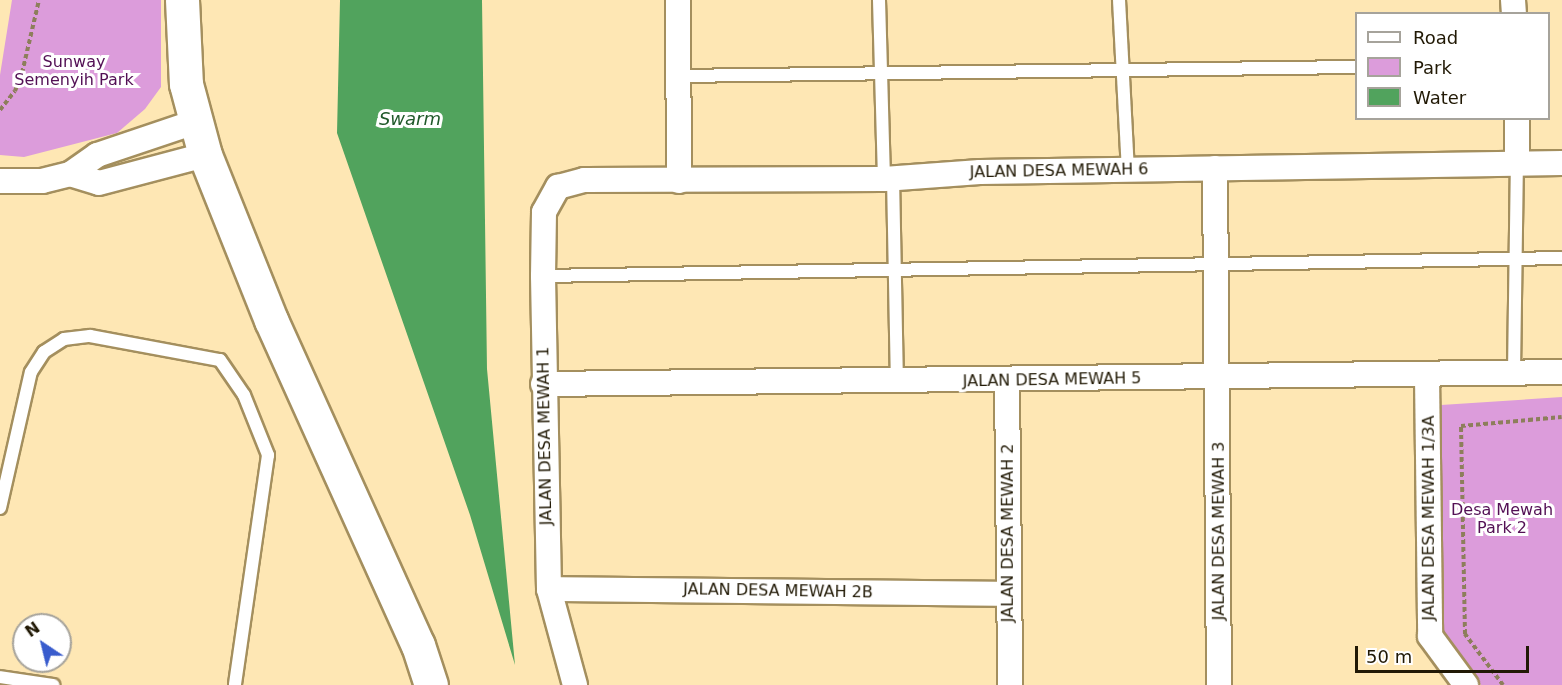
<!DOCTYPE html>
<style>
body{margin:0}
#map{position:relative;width:1562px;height:685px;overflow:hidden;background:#fee7b4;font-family:"DejaVu Sans",sans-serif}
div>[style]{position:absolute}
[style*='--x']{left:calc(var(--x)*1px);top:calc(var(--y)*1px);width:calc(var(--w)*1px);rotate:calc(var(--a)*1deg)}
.green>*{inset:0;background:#dc9cdb}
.water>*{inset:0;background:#51a35d}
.path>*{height:4px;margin-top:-2px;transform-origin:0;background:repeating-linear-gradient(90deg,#8d7e5b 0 4.5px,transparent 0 7.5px)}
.roads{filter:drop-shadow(2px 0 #a48f5e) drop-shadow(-2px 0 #a48f5e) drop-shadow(0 2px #a48f5e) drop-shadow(0 -2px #a48f5e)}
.lane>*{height:12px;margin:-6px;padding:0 6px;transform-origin:6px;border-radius:6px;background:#fff}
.street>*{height:24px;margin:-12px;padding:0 12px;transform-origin:12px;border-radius:12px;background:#fff}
.secondary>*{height:33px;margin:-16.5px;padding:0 16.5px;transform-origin:16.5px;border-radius:16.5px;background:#fff}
span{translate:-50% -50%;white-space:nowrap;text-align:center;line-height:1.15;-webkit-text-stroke:6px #fff;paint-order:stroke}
.park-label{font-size:16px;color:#531055}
.street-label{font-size:16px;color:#211905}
.water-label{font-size:18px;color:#20592a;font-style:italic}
.legend{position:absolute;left:1355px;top:12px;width:195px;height:108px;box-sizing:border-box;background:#fff;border:2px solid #a6a39b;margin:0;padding:8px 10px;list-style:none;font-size:18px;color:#211905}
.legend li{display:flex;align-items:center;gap:12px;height:30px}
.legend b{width:30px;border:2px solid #a6a39b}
.north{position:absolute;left:12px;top:613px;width:60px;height:60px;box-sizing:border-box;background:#fff;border:2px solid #a6a39b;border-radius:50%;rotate:325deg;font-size:16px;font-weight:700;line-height:24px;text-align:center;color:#211905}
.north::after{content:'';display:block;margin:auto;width:21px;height:27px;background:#395ccd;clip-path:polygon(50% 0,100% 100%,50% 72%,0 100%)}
.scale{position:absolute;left:1355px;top:646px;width:174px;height:27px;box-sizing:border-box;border:3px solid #211905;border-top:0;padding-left:8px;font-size:18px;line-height:21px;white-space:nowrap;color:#211905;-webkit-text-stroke:4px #fff;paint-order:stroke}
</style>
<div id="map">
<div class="green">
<div style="clip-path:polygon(12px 0,161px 0,161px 87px,145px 109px,117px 133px,24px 157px,0 155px,0 75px)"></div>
<div style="clip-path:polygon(1562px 397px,1562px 685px,1481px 685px,1444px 634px,1441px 405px)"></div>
</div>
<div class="water">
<div style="clip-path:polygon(340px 0,482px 0,487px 369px,515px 665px,470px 515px,337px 133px)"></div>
</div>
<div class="path">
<div style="--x:0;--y:110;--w:24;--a:-52"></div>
<div style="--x:15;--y:91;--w:19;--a:-69"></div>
<div style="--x:22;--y:73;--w:75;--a:-76.9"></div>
<div style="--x:1503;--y:685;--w:64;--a:-126.7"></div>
<div style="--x:1465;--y:634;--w:208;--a:-91.1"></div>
<div style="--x:1461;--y:426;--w:101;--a:-5.1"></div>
</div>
<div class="roads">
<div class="lane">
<div style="--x:879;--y:0;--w:179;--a:88.4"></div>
<div style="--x:1119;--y:0;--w:170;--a:87"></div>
<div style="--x:677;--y:76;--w:679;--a:-0.76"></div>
<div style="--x:893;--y:177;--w:204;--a:88.9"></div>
<div style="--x:543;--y:276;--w:1019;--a:-1.01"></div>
<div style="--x:1514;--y:372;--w:209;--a:-89.2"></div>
<div style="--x:0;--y:508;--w:139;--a:-77.2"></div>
<div style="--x:31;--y:372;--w:24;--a:-57"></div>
<div style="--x:44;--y:352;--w:24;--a:-33"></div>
<div style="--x:64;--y:339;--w:26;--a:-7"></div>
<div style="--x:90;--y:336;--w:132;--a:10.5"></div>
<div style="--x:220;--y:360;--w:42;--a:55.6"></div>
<div style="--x:244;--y:395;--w:65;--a:68.2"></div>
<div style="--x:268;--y:455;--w:232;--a:98.2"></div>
<div style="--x:0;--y:677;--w:54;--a:8.6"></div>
</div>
<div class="street">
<div style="--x:678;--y:0;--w:181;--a:89.7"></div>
<div style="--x:1513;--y:0;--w:14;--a:86"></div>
<div style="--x:1517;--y:118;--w:45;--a:90"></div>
<div style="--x:1215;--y:168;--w:517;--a:89.56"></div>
<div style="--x:70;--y:174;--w:30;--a:17"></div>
<div style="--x:99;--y:183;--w:110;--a:-14.8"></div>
<div style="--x:0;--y:181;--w:42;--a:0"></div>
<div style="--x:42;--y:181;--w:29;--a:-14"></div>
<div style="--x:70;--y:174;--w:33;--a:-35"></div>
<div style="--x:97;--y:155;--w:103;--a:-18.6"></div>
<div style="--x:1427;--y:375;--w:261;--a:89.3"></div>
<div style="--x:1430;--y:636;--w:61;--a:53.7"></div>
<div style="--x:1007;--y:381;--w:304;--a:89.4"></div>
<div style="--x:543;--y:384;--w:1019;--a:-0.67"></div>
<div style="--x:549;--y:589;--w:458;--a:0.6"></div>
<div style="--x:575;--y:685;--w:99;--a:-105.2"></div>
<div style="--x:549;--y:589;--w:313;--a:-91.1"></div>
<div style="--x:543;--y:276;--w:64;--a:-89.1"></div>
<div style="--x:544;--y:212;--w:29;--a:-61"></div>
<div style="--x:558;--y:187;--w:27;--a:-15"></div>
<div style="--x:584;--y:180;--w:300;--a:-0.2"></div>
<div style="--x:884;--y:179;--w:96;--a:-4.2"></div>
<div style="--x:980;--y:172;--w:582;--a:-0.89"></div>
</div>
<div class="secondary">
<div style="--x:182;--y:0;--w:84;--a:87.3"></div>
<div style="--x:186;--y:84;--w:73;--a:75"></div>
<div style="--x:205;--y:155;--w:178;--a:68.2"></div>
<div style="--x:271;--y:320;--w:357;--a:65.7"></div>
<div style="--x:418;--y:645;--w:42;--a:72"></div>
</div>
</div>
<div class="park-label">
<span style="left:74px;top:71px">Sunway<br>Semenyih Park</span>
<span style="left:1502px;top:519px">Desa Mewah<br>Park 2</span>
</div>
<div class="street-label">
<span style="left:1059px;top:171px;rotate:-1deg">JALAN DESA MEWAH 6</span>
<span style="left:1052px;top:380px;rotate:-1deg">JALAN DESA MEWAH 5</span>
<span style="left:545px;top:436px;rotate:-91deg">JALAN DESA MEWAH 1</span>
<span style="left:1429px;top:518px;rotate:-90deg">JALAN DESA MEWAH 1/3A</span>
<span style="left:1219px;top:531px;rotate:-90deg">JALAN DESA MEWAH 3</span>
<span style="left:1008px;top:533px;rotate:-90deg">JALAN DESA MEWAH 2</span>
<span style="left:778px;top:591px;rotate:1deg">JALAN DESA MEWAH 2B</span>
</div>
<div class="water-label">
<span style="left:410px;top:119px">Swarm</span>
</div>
<ul class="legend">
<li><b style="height:8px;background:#fff"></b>Road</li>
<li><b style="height:16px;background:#dc9cdb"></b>Park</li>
<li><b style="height:16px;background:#51a35d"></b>Water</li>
</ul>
<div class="north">N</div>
<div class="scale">50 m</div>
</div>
